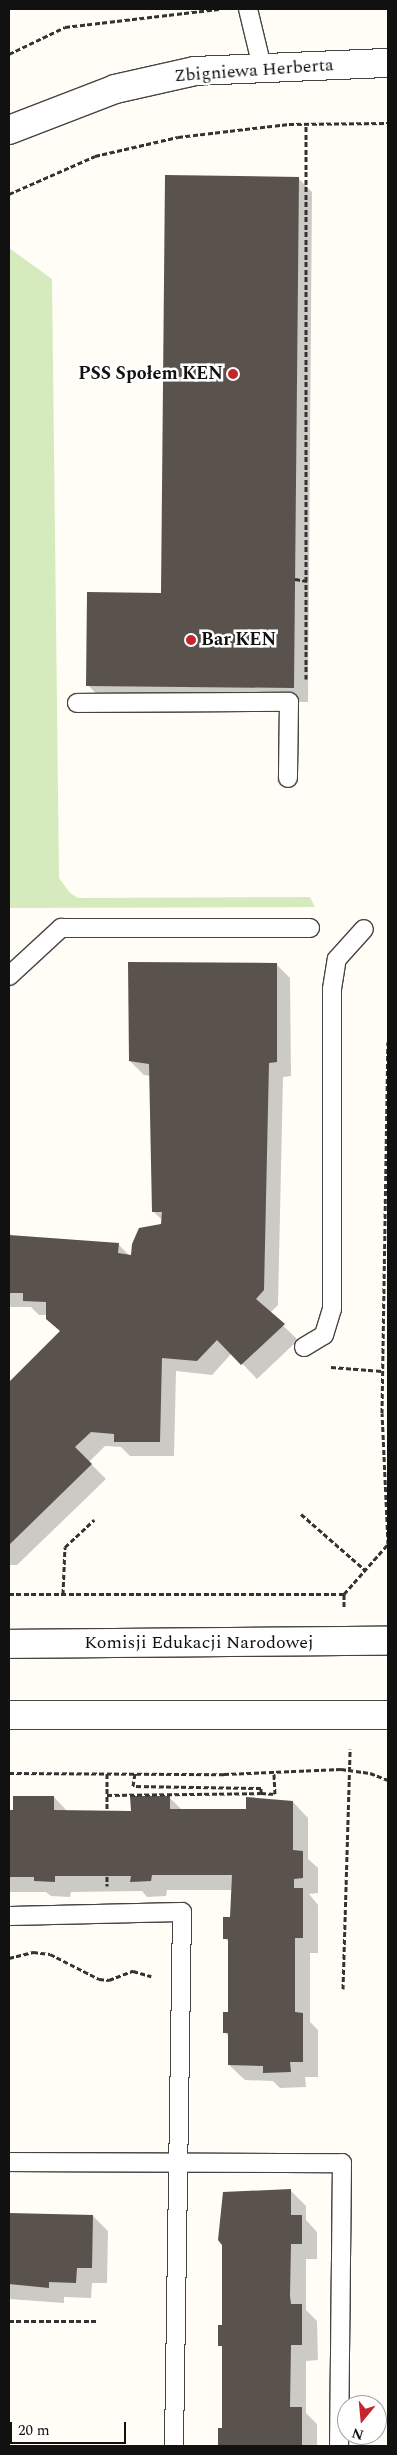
<!DOCTYPE html>
<meta charset="utf-8">
<style>
body{margin:0}
#map{position:relative;width:397px;height:2455px;overflow:hidden;background:#fffdf5;font-family:Spectral,serif}
div>[style]{position:absolute}
[style*='--x']{left:calc(var(--x)*1px);top:calc(var(--y)*1px);width:calc(var(--w)*1px);rotate:calc(var(--a)*1deg)}
.green>*{inset:0;background:#d5ebbd}
.shadow>*{inset:0;background:#0003}
.building>*{inset:0;background:#5a524d}
.path>*{height:3px;margin-top:-1.5px;transform-origin:0;background:repeating-linear-gradient(90deg,#333 0 5px,transparent 0 7.5px)}
.roads{filter:drop-shadow(1px 0 #444) drop-shadow(-1px 0 #444) drop-shadow(0 1px #444) drop-shadow(0 -1px #444)}
.service>*{height:18px;margin:-9px;padding:0 9px;transform-origin:9px;border-radius:9px;background:#fff}
.minor>*{height:28px;margin:-14px;padding:0 14px;transform-origin:14px;border-radius:14px;background:#fff}
.tertiary>*{height:28px;margin:-14px;padding:0 14px;transform-origin:14px;border-radius:14px;background:#fff}
.dots>*{width:14px;height:14px;translate:-50% -50%;box-sizing:border-box;border:2px solid #fff;border-radius:50%}
span{translate:-50% -50%;white-space:nowrap;text-align:center;line-height:1.15;-webkit-text-stroke:5px #fff;paint-order:stroke}
.street-label{font-size:18px;color:#111}
.poi-label{font-size:18px;color:#111;font-weight:700}
.right{translate:-100% -50%;text-align:right}
.left{translate:0 -50%;text-align:left}
.frame{position:absolute;inset:0;border:10px solid #111;pointer-events:none}
.north{position:absolute;left:337px;top:2395px;width:50px;height:50px;box-sizing:border-box;background:#fff;border:1px solid #a0a0a0;border-radius:50%;rotate:197deg;font-size:14px;font-weight:700;line-height:20px;text-align:center;color:#111}
.north::after{content:'';display:block;margin:auto;width:18px;height:22px;background:#c4262e;clip-path:polygon(50% 0,100% 100%,50% 72%,0 100%)}
.scale{position:absolute;left:10px;top:2422px;width:116px;height:22px;box-sizing:border-box;border:2px solid #111;border-top:0;padding-left:6px;font-size:15px;line-height:18px;white-space:nowrap;color:#111;-webkit-text-stroke:4px #fff;paint-order:stroke}
</style>
<div id="map">
<div class="green">
<div style="clip-path:polygon(9px 241px,9px 248px,52px 279px,59px 878px,70px 893px,78px 898px,310px 897px,315px 907px,9px 908px)"></div>
</div>
<div class="shadow">
<div style="clip-path:polygon(298px 178px,312px 192px,308px 702px,102px 700px,88px 685px,162px 594px)"></div>
<div style="clip-path:polygon(276px 964px,290px 978px,291px 1076px,283px 1077px,278px 1305px,270px 1313px,298px 1340px,257px 1379px,232px 1353px,212px 1375px,176px 1371px,174px 1456px,130px 1456px,121px 1447px,105px 1446px,89px 1462px,106px 1479px,17px 1565px,9px 1565px,9px 1384px,61px 1332px,47px 1315px,39px 1315px,31px 1307px,9px 1307px,9px 1232px,12px 1236px,118px 1244px,132px 1258px,163px 1221px,153px 1211px,151px 1076px,144px 1075px,130px 1061px)"></div>
<div style="clip-path:polygon(54px 1797px,68px 1812px,132px 1812px,169px 1797px,182px 1810px,248px 1810px,293px 1802px,308px 1818px,308px 1859px,318px 1868px,318px 1893px,309px 1894px,318px 1905px,318px 1953px,310px 1953px,310px 2022px,318px 2030px,318px 2077px,305px 2077px,306px 2087px,280px 2088px,273px 2081px,245px 2080px,229px 2065px,230px 2037px,224px 2032px,229px 2013px,230px 1943px,225px 1938px,232px 1918px,233px 1890px,167px 1890px,166px 1896px,147px 1897px,142px 1891px,71px 1892px,70px 1897px,51px 1896px,46px 1892px,9px 1892px,9px 1811px)"></div>
<div style="clip-path:polygon(290px 2190px,306px 2206px,306px 2220px,317px 2232px,317px 2259px,306px 2259px,306px 2310px,317px 2321px,318px 2360px,306px 2361px,306px 2413px,317px 2424px,317px 2446px,219px 2446px,219px 2429px,223px 2429px,224px 2349px,220px 2345px,224px 2326px)"></div>
<div style="clip-path:polygon(9px 2214px,93px 2216px,108px 2231px,107px 2283px,92px 2283px,91px 2298px,64px 2297px,64px 2303px,9px 2299px)"></div>
</div>
<div class="building">
<div style="clip-path:polygon(165px 175px,299px 177px,294px 688px,86px 686px,87px 592px,161px 593px)"></div>
<div style="clip-path:polygon(128px 962px,277px 963px,277px 1062px,269px 1063px,264px 1290px,256px 1299px,285px 1324px,241px 1365px,217px 1340px,197px 1361px,162px 1358px,160px 1442px,114px 1442px,114px 1434px,91px 1432px,75px 1447px,92px 1464px,9px 1545px,9px 1382px,60px 1331px,46px 1319px,46px 1302px,23px 1301px,23px 1293px,9px 1293px,9px 1235px,119px 1243px,118px 1253px,131px 1255px,132px 1244px,139px 1228px,161px 1224px,162px 1212px,152px 1212px,149px 1064px,129px 1061px)"></div>
<div style="clip-path:polygon(13px 1796px,54px 1796px,54px 1810px,131px 1811px,130px 1796px,170px 1796px,170px 1809px,246px 1809px,246px 1797px,293px 1801px,293px 1850px,303px 1851px,303px 1878px,294px 1879px,294px 1888px,303px 1888px,303px 1938px,295px 1938px,295px 2012px,303px 2013px,303px 2062px,290px 2062px,291px 2072px,263px 2073px,263px 2066px,228px 2065px,228px 2033px,223px 2033px,223px 2012px,228px 2012px,228px 1939px,223px 1939px,223px 1917px,230px 1917px,232px 1875px,152px 1875px,151px 1881px,130px 1882px,131px 1876px,55px 1876px,55px 1882px,34px 1881px,34px 1877px,9px 1877px,9px 1810px,13px 1810px)"></div>
<div style="clip-path:polygon(291px 2189px,291px 2215px,302px 2215px,302px 2244px,291px 2244px,290px 2296px,291px 2304px,302px 2304px,302px 2345px,291px 2345px,290px 2407px,302px 2407px,302px 2446px,218px 2446px,218px 2428px,222px 2428px,222px 2346px,218px 2346px,218px 2325px,222px 2325px,222px 2245px,218px 2240px,223px 2192px)"></div>
<div style="clip-path:polygon(9px 2213px,93px 2215px,92px 2268px,77px 2268px,76px 2283px,49px 2282px,49px 2288px,9px 2284px)"></div>
</div>
<div class="path">
<div style="--x:9;--y:54;--w:62;--a:-25.7"></div>
<div style="--x:65;--y:27;--w:155;--a:-6.7"></div>
<div style="--x:9;--y:194;--w:94;--a:-23.8"></div>
<div style="--x:95;--y:156;--w:85;--a:-12.9"></div>
<div style="--x:178;--y:137;--w:112;--a:-6.7"></div>
<div style="--x:289;--y:124;--w:99;--a:-0.6"></div>
<div style="--x:295;--y:579;--w:13;--a:9"></div>
<div style="--x:306;--y:679;--w:555;--a:-90"></div>
<div style="--x:331;--y:1367;--w:51;--a:4.5"></div>
<div style="--x:301;--y:1514;--w:85;--a:41.2"></div>
<div style="--x:9;--y:1594;--w:335;--a:0"></div>
<div style="--x:344;--y:1594;--w:67;--a:-48.7"></div>
<div style="--x:388;--y:1544;--w:131;--a:-92.6"></div>
<div style="--x:382;--y:1413;--w:371;--a:-89.1"></div>
<div style="--x:63;--y:1594;--w:47;--a:-87.6"></div>
<div style="--x:65;--y:1547;--w:40;--a:-43"></div>
<div style="--x:344;--y:1594;--w:14;--a:90"></div>
<div style="--x:9;--y:1773;--w:215;--a:0.3"></div>
<div style="--x:224;--y:1774;--w:117;--a:-2.4"></div>
<div style="--x:341;--y:1769;--w:29;--a:8"></div>
<div style="--x:370;--y:1773;--w:19;--a:21"></div>
<div style="--x:107;--y:1774;--w:36;--a:90"></div>
<div style="--x:261;--y:1793;--w:14;--a:4"></div>
<div style="--x:275;--y:1794;--w:22;--a:-93"></div>
<div style="--x:107;--y:1795;--w:154;--a:-0.7"></div>
<div style="--x:261;--y:1793;--w:5;--a:-90"></div>
<div style="--x:261;--y:1788;--w:128;--a:-179.1"></div>
<div style="--x:133;--y:1786;--w:13;--a:-81"></div>
<div style="--x:107;--y:1876;--w:10;--a:90"></div>
<div style="--x:9;--y:1958;--w:25;--a:-14"></div>
<div style="--x:33;--y:1952;--w:17;--a:7"></div>
<div style="--x:50;--y:1954;--w:55;--a:27"></div>
<div style="--x:99;--y:1979;--w:10;--a:6"></div>
<div style="--x:109;--y:1980;--w:26;--a:-21"></div>
<div style="--x:133;--y:1971;--w:19;--a:16"></div>
<div style="--x:343;--y:1989;--w:240;--a:-88.3"></div>
<div style="--x:9;--y:2321;--w:88;--a:0"></div>
</div>
<div class="roads">
<div class="service">
<div style="--x:248;--y:9;--w:60;--a:76.4"></div>
<div style="--x:77;--y:703;--w:212;--a:-0.3"></div>
<div style="--x:289;--y:702;--w:76;--a:90.8"></div>
<div style="--x:9;--y:976;--w:71;--a:-42.7"></div>
<div style="--x:61;--y:928;--w:249;--a:0"></div>
<div style="--x:304;--y:1347;--w:23;--a:-31"></div>
<div style="--x:324;--y:1335;--w:27;--a:-73"></div>
<div style="--x:332;--y:1309;--w:320;--a:-90"></div>
<div style="--x:332;--y:989;--w:30;--a:-81"></div>
<div style="--x:337;--y:959;--w:40;--a:-48"></div>
<div style="--x:9;--y:1916;--w:173;--a:-1.3"></div>
<div style="--x:182;--y:1912;--w:534;--a:90.86"></div>
<div style="--x:9;--y:2162;--w:333;--a:0.2"></div>
<div style="--x:342;--y:2163;--w:283;--a:90.6"></div>
</div>
<div class="minor">
<div style="--x:9;--y:130;--w:114;--a:-21.1"></div>
<div style="--x:115;--y:89;--w:82;--a:-12.7"></div>
<div style="--x:195;--y:71;--w:193;--a:-2.4"></div>
</div>
<div class="tertiary">
<div style="--x:9;--y:1644;--w:379;--a:-0.5"></div>
<div style="--x:9;--y:1715;--w:379;--a:0"></div>
</div>
</div>
<div class="dots">
<div style="left:233px;top:374px;background:#c4262e"></div>
<div style="left:191px;top:640px;background:#c4262e"></div>
</div>
<div class="street-label">
<span style="left:254px;top:71px;rotate:-4deg">Zbigniewa Herberta</span>
<span style="left:199px;top:1643px">Komisji Edukacji Narodowej</span>
</div>
<div class="poi-label">
<span class="right" style="left:223px;top:374px">PSS Społem KEN</span>
<span class="left" style="left:201px;top:640px">Bar KEN</span>
</div>
<div class="frame"></div>
<div class="north">N</div>
<div class="scale">20 m</div>
</div>
